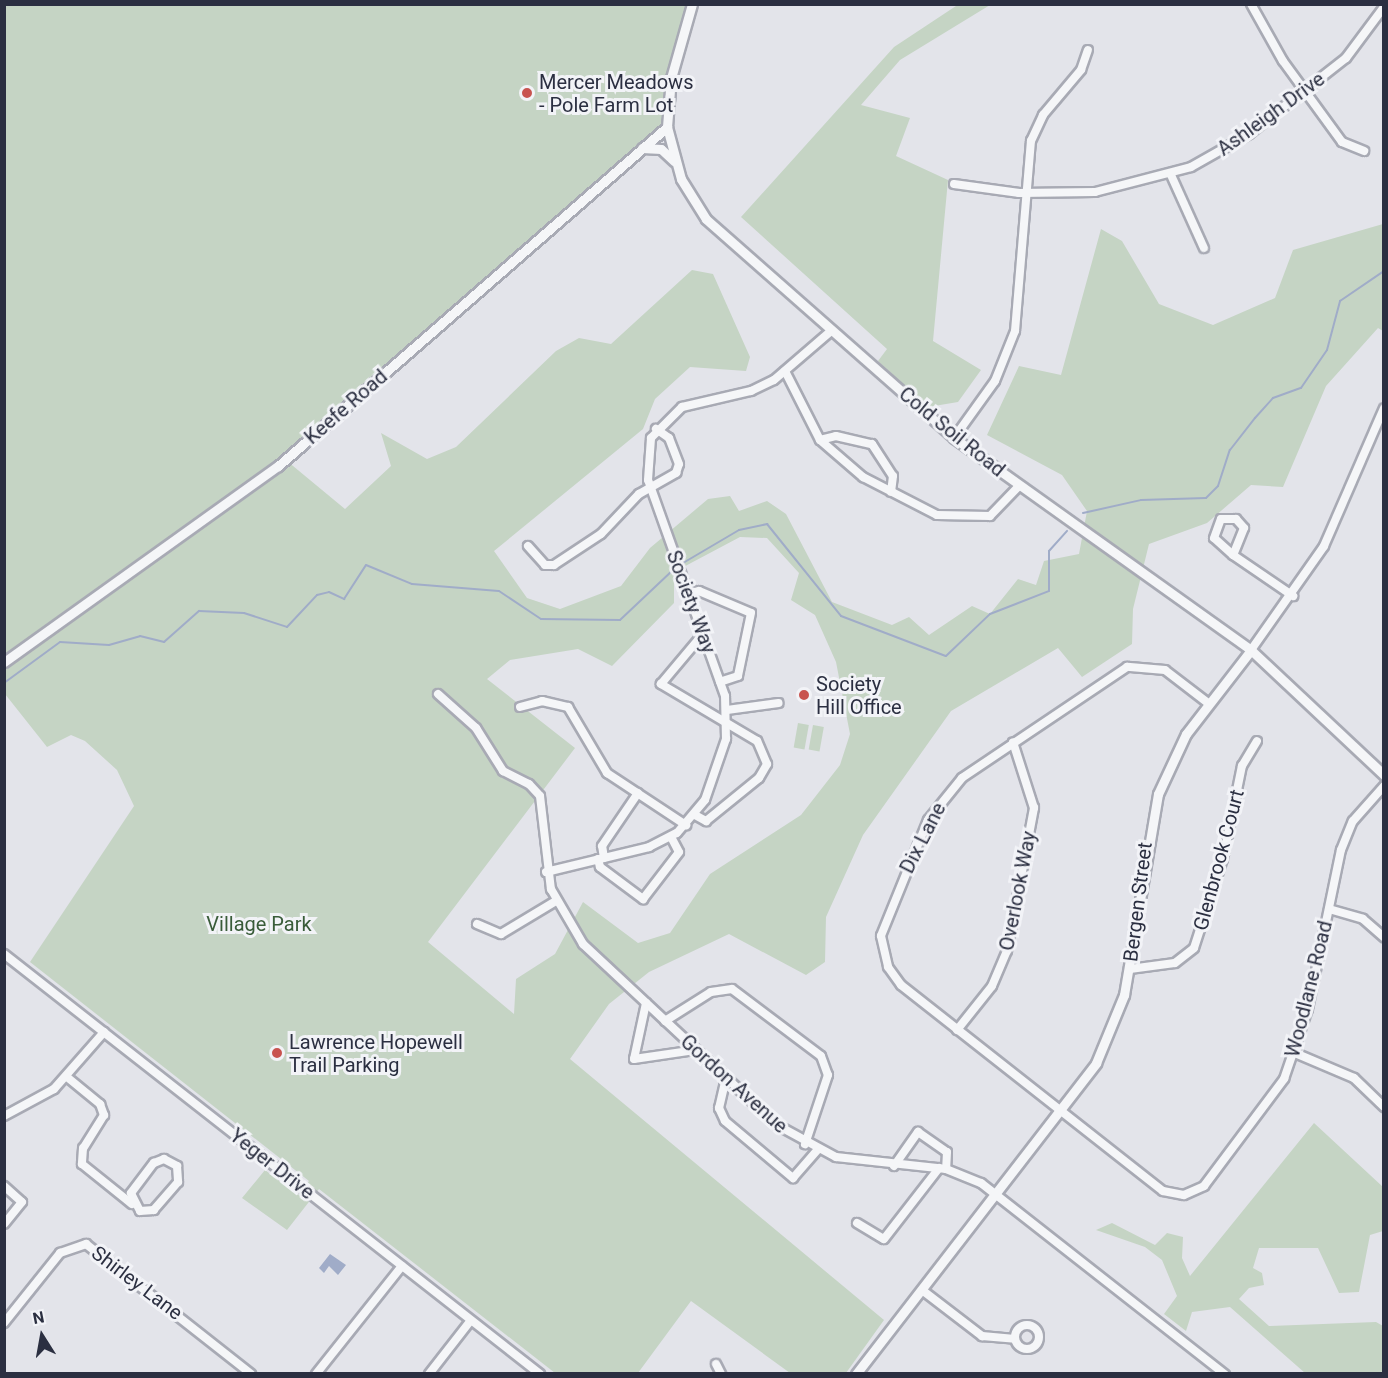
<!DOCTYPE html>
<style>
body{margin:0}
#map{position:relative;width:1388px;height:1378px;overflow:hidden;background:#e3e4ea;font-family:Roboto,sans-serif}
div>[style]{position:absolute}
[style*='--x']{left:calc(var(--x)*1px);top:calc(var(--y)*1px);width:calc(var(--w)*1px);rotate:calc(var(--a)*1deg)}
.green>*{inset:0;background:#c5d4c4;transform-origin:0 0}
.water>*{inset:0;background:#a0acc8}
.stream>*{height:2px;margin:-1px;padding:0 1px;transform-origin:1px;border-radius:1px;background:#a0acc8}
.roads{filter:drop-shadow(2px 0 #a8aab4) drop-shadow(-2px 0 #a8aab4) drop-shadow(0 2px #a8aab4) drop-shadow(0 -2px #a8aab4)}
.minor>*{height:8px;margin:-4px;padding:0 4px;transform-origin:4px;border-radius:4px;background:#f5f6f8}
.minor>.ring{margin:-4px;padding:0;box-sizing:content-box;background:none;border:8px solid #f5f6f8;border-radius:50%}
.tertiary>*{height:9px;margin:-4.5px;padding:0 4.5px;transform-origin:4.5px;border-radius:4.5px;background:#f5f6f8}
.dots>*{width:16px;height:16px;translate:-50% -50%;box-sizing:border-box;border:3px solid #f2f3f7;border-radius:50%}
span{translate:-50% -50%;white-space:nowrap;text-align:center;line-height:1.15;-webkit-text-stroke:6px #f2f3f7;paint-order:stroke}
.poi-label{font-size:20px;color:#2b2f41}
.left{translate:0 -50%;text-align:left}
.street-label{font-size:20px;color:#2b2f41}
.park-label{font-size:20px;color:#395c39}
.frame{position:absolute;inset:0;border:6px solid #2b2f41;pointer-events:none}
.north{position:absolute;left:12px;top:1306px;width:60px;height:60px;-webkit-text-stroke:4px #f2f3f7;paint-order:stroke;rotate:349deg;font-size:16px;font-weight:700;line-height:24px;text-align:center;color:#2b2f41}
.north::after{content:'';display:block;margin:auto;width:21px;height:27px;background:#2b2f41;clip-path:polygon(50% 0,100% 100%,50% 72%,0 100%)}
</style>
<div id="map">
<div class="green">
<div style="clip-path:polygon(959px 4px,990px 5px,900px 60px,861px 105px,910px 118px,896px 156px,948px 180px,933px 341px,981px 370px,958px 402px,928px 407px,878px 361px,887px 349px,741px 217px,894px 47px)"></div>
<div style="clip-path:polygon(evenodd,5px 5px,692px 5px,675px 65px,667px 127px,287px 461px,345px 509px,391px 466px,381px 433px,427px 459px,456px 447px,556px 351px,579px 338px,611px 344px,692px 270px,713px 274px,750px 357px,746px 371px,690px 367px,655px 399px,643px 429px,494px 551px,527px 598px,560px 609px,621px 586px,650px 548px,708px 499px,730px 496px,739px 511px,767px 501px,786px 514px,832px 602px,892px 625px,909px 617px,929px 635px,972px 606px,990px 614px,1018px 579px,1036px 585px,1044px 561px,1079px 554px,1087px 511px,1062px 475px,987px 435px,1019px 366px,1061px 375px,1101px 229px,1122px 241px,1159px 304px,1213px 325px,1275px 298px,1293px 250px,1383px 224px,1383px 331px,1378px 328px,1326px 386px,1283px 487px,1251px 485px,1207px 523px,1149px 544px,1133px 609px,1132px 644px,1082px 677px,1058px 648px,951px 711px,863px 835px,826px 917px,825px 962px,806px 975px,729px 934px,649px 972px,609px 1004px,570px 1059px,884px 1320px,846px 1373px,790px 1373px,691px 1301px,638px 1373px,555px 1373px,319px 1189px,287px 1230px,242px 1198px,265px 1170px,298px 1195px,309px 1181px,30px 962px,134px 806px,117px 770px,85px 741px,71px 735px,47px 747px,5px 694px,4px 669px,63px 620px,5px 661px,5px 5px,740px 537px,767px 538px,799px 573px,791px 600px,815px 615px,836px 662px,850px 734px,840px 765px,801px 815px,710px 874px,670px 933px,638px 943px,583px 902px,555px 954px,516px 979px,514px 1014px,428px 942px,575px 748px,487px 679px,510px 660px,578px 649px,612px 666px,674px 603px,674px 572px,740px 537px)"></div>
<div style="left:798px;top:723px;width:11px;height:25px;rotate:10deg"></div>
<div style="left:813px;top:725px;width:11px;height:25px;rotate:10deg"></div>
<div style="clip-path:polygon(1314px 1123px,1383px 1187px,1383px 1231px,1370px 1235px,1359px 1292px,1339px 1293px,1318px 1248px,1259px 1248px,1253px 1268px,1262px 1273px,1264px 1285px,1249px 1288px,1239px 1299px,1269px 1326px,1376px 1322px,1383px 1326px,1383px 1373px,1305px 1373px,1230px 1307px,1192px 1312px,1186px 1331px,1164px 1314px,1177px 1296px,1162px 1260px,1145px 1247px,1096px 1230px,1112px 1223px,1155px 1245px,1167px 1233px,1183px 1237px,1182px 1258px,1190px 1276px)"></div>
</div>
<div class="water">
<div style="clip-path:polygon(330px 1254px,346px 1265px,338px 1275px,329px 1266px,324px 1273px,319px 1268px)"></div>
</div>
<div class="stream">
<div style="--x:1083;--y:513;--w:59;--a:-12.6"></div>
<div style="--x:1141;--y:500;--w:65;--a:-1.8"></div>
<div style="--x:1206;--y:498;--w:17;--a:-45"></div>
<div style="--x:1218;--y:486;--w:38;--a:-72"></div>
<div style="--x:1230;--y:450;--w:41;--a:-52"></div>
<div style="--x:1255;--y:418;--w:27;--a:-48"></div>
<div style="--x:1273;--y:398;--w:30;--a:-20"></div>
<div style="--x:1301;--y:388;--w:46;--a:-55.6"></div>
<div style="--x:1327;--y:350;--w:51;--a:-75.1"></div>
<div style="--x:1340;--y:301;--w:53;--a:-34.3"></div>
<div style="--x:683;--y:563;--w:65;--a:-30.5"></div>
<div style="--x:739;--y:530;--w:29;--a:-12"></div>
<div style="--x:767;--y:524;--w:118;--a:51.2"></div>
<div style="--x:841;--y:616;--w:112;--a:20.9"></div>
<div style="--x:946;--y:656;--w:61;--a:-43.7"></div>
<div style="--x:990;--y:614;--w:63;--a:-21.3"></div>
<div style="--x:1049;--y:591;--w:40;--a:-90"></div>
<div style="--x:1049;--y:551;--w:27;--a:-48"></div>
<div style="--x:4;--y:683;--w:69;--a:-36.2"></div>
<div style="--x:60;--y:642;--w:49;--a:3.5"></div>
<div style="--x:109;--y:645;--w:32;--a:-16"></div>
<div style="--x:140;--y:636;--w:25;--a:14"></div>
<div style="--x:164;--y:642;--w:47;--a:-41.5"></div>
<div style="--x:199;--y:611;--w:45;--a:2.5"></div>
<div style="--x:244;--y:613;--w:45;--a:18"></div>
<div style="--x:287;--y:627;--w:44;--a:-46.8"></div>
<div style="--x:317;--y:595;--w:12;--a:-14"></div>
<div style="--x:329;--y:592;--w:17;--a:25"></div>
<div style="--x:344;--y:599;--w:40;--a:-57.1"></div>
<div style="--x:366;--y:565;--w:50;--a:22.4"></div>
<div style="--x:412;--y:584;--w:87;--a:4.6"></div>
<div style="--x:499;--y:591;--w:50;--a:33.7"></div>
<div style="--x:541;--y:619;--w:79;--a:0.7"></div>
<div style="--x:620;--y:620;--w:74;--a:-43.4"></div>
</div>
<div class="roads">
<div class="minor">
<div style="--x:1251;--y:4;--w:65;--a:60.7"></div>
<div style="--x:1283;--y:61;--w:100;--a:53.9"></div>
<div style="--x:1342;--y:142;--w:24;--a:22"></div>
<div style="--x:1171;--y:175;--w:80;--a:65.7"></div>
<div style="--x:954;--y:184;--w:66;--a:7.9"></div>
<div style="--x:1019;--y:193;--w:76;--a:-0.8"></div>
<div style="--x:1095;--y:192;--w:99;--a:-14.6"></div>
<div style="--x:1191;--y:167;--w:67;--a:-29.6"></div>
<div style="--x:1249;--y:134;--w:123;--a:-38.1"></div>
<div style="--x:1346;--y:58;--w:64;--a:-53.3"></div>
<div style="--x:785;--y:371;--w:77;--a:63.1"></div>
<div style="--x:820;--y:440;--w:57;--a:40.7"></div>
<div style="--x:863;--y:477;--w:83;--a:27.2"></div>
<div style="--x:937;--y:515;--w:53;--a:1.1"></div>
<div style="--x:990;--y:516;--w:42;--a:-46"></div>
<div style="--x:954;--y:438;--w:70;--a:-54.3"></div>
<div style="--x:995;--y:381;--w:54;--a:-68.2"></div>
<div style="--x:1015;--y:331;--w:191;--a:-85.2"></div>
<div style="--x:1031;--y:141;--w:29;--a:-65"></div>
<div style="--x:1043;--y:115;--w:59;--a:-49.8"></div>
<div style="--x:1081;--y:70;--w:21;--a:-71"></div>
<div style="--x:820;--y:440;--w:16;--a:-14"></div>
<div style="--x:836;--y:436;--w:37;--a:13"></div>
<div style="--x:872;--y:444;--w:38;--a:57"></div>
<div style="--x:893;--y:476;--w:16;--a:97"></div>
<div style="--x:1221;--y:519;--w:15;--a:0"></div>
<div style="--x:1236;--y:519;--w:12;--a:48"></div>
<div style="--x:1244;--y:528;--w:29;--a:112"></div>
<div style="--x:1233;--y:555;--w:25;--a:-138"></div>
<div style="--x:1214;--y:538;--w:20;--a:-70"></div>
<div style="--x:528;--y:546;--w:25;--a:48"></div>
<div style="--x:545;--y:565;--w:9;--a:0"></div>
<div style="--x:554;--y:565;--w:56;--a:-33.4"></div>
<div style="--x:601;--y:534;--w:55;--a:-46.5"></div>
<div style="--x:639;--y:494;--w:43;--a:-29.6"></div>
<div style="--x:676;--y:473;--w:9;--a:-72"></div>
<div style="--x:679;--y:464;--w:28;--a:-111"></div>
<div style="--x:669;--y:438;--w:16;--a:-145"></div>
<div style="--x:1233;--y:555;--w:73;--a:34.3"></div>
<div style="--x:688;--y:593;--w:11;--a:-10"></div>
<div style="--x:699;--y:591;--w:56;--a:22.9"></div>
<div style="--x:751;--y:613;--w:64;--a:101.7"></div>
<div style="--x:738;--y:676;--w:19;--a:162"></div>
<div style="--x:1251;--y:650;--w:127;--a:-54.9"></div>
<div style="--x:1324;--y:546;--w:150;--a:-66.5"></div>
<div style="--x:438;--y:694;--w:51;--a:41.8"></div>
<div style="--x:476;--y:728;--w:51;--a:57.9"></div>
<div style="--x:503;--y:771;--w:29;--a:27"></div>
<div style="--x:529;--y:784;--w:16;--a:47"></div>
<div style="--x:540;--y:796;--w:94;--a:83.3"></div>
<div style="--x:551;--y:889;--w:64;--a:59.8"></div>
<div style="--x:583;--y:944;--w:265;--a:43"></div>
<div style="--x:777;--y:1125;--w:67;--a:28.5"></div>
<div style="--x:836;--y:1157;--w:111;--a:6.2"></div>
<div style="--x:946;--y:1169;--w:38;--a:22"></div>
<div style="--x:981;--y:1183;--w:310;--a:38.1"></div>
<div style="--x:1208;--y:703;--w:54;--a:-142.5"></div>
<div style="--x:1165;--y:670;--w:38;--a:-175"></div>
<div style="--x:1127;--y:667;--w:199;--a:146.1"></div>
<div style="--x:962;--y:778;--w:54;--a:129"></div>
<div style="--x:928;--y:820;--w:125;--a:112.1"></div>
<div style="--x:881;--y:936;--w:32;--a:77"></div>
<div style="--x:888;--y:967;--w:22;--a:54"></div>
<div style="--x:901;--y:985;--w:333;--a:38.2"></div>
<div style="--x:1163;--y:1191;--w:21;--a:11"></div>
<div style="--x:1184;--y:1195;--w:22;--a:-24"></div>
<div style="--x:1204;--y:1186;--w:134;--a:-53.2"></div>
<div style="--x:1284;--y:1079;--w:74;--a:-71.1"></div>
<div style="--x:1308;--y:1009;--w:162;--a:-78.3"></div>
<div style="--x:1341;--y:850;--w:31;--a:-68"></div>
<div style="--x:1353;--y:821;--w:47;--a:-48.5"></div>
<div style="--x:520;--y:707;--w:23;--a:-15"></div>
<div style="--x:542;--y:701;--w:27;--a:13"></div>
<div style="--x:568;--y:707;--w:77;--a:59.4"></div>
<div style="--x:607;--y:773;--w:95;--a:33.4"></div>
<div style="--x:727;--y:710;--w:52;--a:-7.7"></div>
<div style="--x:695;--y:815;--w:13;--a:29"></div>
<div style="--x:706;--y:821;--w:68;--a:-39.1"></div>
<div style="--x:759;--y:778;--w:16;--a:-60"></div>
<div style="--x:767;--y:764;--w:25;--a:-113"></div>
<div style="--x:757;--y:741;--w:112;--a:-149.3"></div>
<div style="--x:661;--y:684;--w:65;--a:-50"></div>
<div style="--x:604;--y:858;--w:12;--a:-99"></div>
<div style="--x:602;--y:846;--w:64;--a:-55.8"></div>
<div style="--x:598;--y:859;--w:8;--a:76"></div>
<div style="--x:600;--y:867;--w:54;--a:36.7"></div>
<div style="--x:643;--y:899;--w:59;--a:-52.5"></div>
<div style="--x:679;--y:852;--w:17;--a:-118"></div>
<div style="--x:546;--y:872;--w:106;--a:-13.6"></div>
<div style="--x:649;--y:847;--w:31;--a:-27"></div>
<div style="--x:677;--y:833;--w:43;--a:-49.7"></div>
<div style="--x:705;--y:800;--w:65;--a:-71"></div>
<div style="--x:726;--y:739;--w:43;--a:-91.3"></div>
<div style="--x:725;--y:696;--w:229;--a:-109.6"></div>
<div style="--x:648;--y:480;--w:42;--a:-85.9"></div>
<div style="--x:651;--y:438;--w:44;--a:-45"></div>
<div style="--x:682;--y:407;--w:71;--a:-13.1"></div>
<div style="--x:751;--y:391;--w:25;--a:-26"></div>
<div style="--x:774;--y:380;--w:75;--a:-40.7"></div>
<div style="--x:1329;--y:909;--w:35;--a:16"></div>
<div style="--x:1363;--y:919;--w:28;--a:41"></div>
<div style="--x:477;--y:924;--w:26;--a:23"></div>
<div style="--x:501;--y:934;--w:64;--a:-31"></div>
<div style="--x:4;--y:954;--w:681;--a:38.08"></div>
<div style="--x:1130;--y:969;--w:45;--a:-7.6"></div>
<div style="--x:1175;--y:963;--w:24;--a:-38"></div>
<div style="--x:1194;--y:948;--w:94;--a:-72"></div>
<div style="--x:1223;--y:859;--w:95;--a:-78.5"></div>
<div style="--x:1242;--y:766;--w:29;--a:-59"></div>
<div style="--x:646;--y:1003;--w:57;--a:102.1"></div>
<div style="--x:634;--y:1059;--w:63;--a:-8.3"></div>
<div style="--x:665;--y:1021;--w:54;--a:-32.2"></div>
<div style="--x:711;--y:992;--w:21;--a:-8"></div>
<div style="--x:732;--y:989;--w:111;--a:37"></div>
<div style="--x:821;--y:1056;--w:20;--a:70"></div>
<div style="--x:828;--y:1075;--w:73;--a:108.4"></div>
<div style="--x:957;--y:1030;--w:56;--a:-51.5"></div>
<div style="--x:992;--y:986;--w:38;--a:-67"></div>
<div style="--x:1007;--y:951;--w:146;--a:-79.3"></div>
<div style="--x:1034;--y:808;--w:69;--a:-107.7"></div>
<div style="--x:1295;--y:1053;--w:64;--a:23"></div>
<div style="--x:1354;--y:1078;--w:42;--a:44"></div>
<div style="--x:67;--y:1077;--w:43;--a:39.3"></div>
<div style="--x:100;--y:1104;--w:12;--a:70"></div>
<div style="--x:104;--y:1115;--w:39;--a:122"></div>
<div style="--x:83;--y:1148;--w:16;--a:94"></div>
<div style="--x:82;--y:1164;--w:64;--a:38.7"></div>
<div style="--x:726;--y:1078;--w:31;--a:103"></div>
<div style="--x:719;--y:1108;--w:14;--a:65"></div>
<div style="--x:725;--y:1121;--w:89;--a:40"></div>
<div style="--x:793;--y:1178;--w:37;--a:-49"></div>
<div style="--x:4;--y:1116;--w:57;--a:-28.4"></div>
<div style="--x:54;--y:1089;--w:76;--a:-48.7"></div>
<div style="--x:164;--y:1159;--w:15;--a:28"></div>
<div style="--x:177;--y:1166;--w:16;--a:86"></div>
<div style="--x:178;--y:1182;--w:37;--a:131"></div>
<div style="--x:154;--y:1210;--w:14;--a:176"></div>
<div style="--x:140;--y:1211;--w:20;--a:-117"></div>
<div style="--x:131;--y:1193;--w:38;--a:-53"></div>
<div style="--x:154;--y:1163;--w:11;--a:-22"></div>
<div style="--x:894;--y:1166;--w:42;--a:-54.8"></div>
<div style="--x:918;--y:1132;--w:35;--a:35"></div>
<div style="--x:947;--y:1152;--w:17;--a:93"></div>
<div style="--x:4;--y:1186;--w:24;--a:42"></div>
<div style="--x:22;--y:1202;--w:28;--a:129"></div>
<div style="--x:857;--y:1223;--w:31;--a:31"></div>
<div style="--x:884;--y:1239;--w:90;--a:-52.2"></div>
<div style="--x:922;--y:1290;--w:76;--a:37.5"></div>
<div style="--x:982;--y:1336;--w:33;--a:5"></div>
<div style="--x:4;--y:1323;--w:90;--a:-51.3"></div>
<div style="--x:60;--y:1253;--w:28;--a:-19"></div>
<div style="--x:86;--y:1244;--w:210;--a:38.2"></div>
<div class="ring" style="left:1015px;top:1325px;width:16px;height:16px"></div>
<div style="--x:716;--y:1364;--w:11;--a:63"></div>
<div style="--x:316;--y:1374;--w:138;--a:-51.5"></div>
<div style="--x:429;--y:1374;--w:68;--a:-52.1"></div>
</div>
<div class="tertiary">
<div style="--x:692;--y:4;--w:77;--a:105.8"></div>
<div style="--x:671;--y:78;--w:49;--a:94.7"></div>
<div style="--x:667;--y:127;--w:54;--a:74.9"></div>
<div style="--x:681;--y:179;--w:47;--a:58"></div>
<div style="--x:706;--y:219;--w:331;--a:41.4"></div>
<div style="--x:954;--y:438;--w:365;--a:35.5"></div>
<div style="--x:1251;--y:650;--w:183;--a:43.2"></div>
<div style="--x:642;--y:148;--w:19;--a:3"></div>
<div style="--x:661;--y:149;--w:18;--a:43"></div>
<div style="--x:4;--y:662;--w:337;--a:-35.6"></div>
<div style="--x:278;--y:466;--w:516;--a:-41.07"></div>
<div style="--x:856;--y:1374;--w:393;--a:-52.3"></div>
<div style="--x:1096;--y:1063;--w:74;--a:-67.6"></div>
<div style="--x:1124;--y:995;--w:204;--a:-80.4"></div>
<div style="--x:1158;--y:794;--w:66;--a:-65"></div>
<div style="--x:1186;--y:734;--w:106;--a:-52.3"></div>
</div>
</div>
<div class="dots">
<div style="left:527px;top:93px;background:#c8534f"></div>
<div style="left:804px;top:695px;background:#c8534f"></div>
<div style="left:277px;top:1053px;background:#c8534f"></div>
</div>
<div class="poi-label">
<span class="left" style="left:539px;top:94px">Mercer Meadows<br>- Pole Farm Lot</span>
<span class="left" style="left:816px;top:696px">Society<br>Hill Office</span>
<span class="left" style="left:289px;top:1054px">Lawrence Hopewell<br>Trail Parking</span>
</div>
<div class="street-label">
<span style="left:1271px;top:114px;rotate:-36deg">Ashleigh Drive</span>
<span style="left:346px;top:407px;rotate:-41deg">Keefe Road</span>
<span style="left:952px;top:432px;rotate:39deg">Cold Soil Road</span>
<span style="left:691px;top:602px;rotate:70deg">Society Way</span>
<span style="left:923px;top:838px;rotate:-63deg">Dix Lane</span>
<span style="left:1219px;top:860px;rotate:-75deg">Glenbrook Court</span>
<span style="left:1018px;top:891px;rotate:-79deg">Overlook Way</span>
<span style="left:1138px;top:902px;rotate:-83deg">Bergen Street</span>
<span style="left:1309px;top:989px;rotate:-76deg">Woodlane Road</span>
<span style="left:734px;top:1084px;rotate:42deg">Gordon Avenue</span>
<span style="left:272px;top:1164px;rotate:38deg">Yeger Drive</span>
<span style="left:137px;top:1283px;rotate:37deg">Shirley Lane</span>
</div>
<div class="park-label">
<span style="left:259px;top:924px">Village Park</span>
</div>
<div class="frame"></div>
<div class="north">N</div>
</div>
